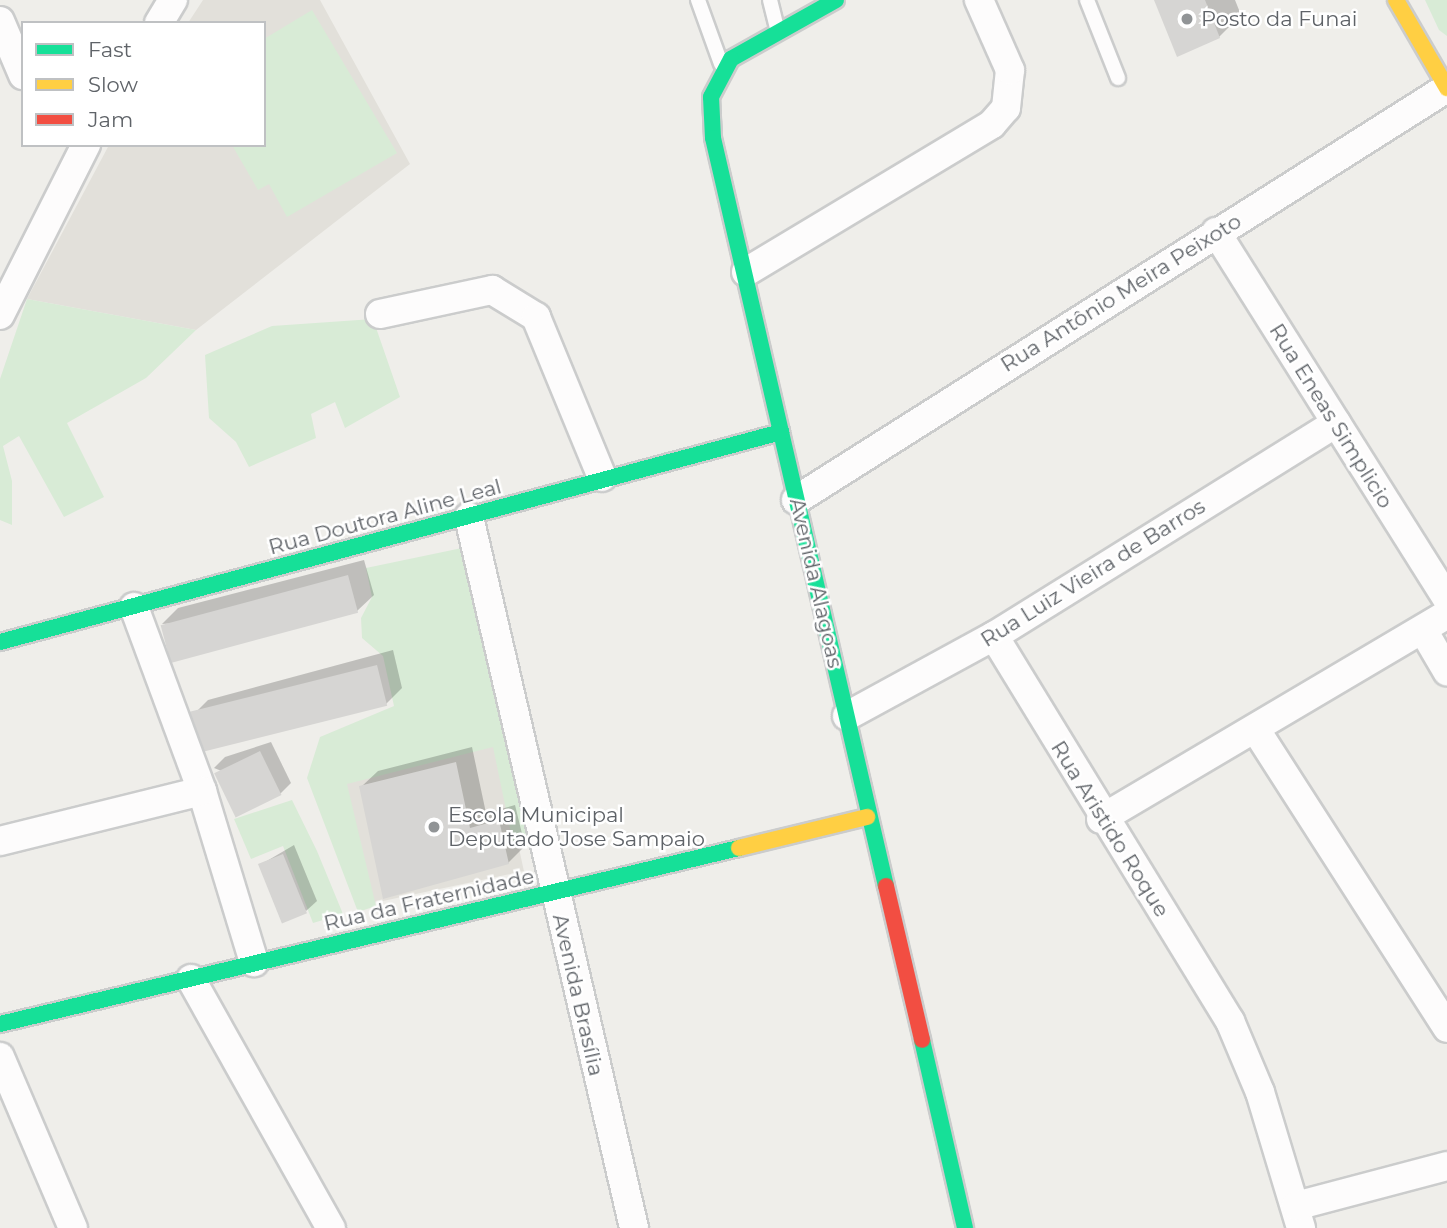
<!DOCTYPE html>
<meta charset="utf-8">
<style>
body{margin:0}
#map{position:relative;width:1447px;height:1228px;overflow:hidden;background:#efeeea;font-family:Montserrat,sans-serif}
div>[style]{position:absolute}
[style*='--x']{left:calc(var(--x)*1px);top:calc(var(--y)*1px);width:calc(var(--w)*1px);rotate:calc(var(--a)*1deg)}
.education>*{inset:0;background:#e2e0da;transform-origin:0 0}
.green>*{inset:0;background:#d8ebd6}
.shadow>*{inset:0;background:#0003}
.building>*{inset:0;background:#d6d5d3;transform-origin:0 0}
.roads{filter:drop-shadow(2px 0 #cbcccc) drop-shadow(-2px 0 #cbcccc) drop-shadow(0 2px #cbcccc) drop-shadow(0 -2px #cbcccc)}
.lane>*{height:14px;margin:-7px;padding:0 7px;transform-origin:7px;border-radius:7px;background:#fdfcfc}
.street>*{height:28px;margin:-14px;padding:0 14px;transform-origin:14px;border-radius:14px;background:#fdfcfc}
.fast>*{height:16px;margin:-8px;padding:0 8px;transform-origin:8px;border-radius:8px;background:#16e098}
.slow>*{height:16px;margin:-8px;padding:0 8px;transform-origin:8px;border-radius:8px;background:#ffcf43}
.jam>*{height:16px;margin:-8px;padding:0 8px;transform-origin:8px;border-radius:8px;background:#f24e42}
.dots>*{width:19px;height:19px;translate:-50% -50%;box-sizing:border-box;border:4px solid #fff;border-radius:50%}
span{translate:-50% -50%;white-space:nowrap;text-align:center;line-height:1.15;-webkit-text-stroke:5px #fff;paint-order:stroke}
.poi-label{font-size:21px;color:#5f6368}
.left{translate:0 -50%;text-align:left}
.street-label{font-size:21px;color:#5f6368}
.legend{position:absolute;left:21px;top:21px;width:245px;height:126px;box-sizing:border-box;background:#fff;border:2px solid #bfc1c3;margin:0;padding:9px 12px;list-style:none;font-size:21px;color:#5f6368}
.legend li{display:flex;align-items:center;gap:14px;height:35px}
.legend b{width:35px;border:2px solid #bfc1c3}
</style>
<div id="map">
<div class="education">
<div style="clip-path:polygon(203px 0,320px 0,410px 164px,196px 330px,27px 299px,109px 145px,264px 145px,264px 23px,188px 23px)"></div>
<div style="left:496px;top:740px;width:134px;height:161px;rotate:78deg"></div>
</div>
<div class="green">
<div style="clip-path:polygon(1425px 0,1447px 0,1447px 36px,1439px 30px)"></div>
<div style="clip-path:polygon(312px 10px,397px 153px,287px 217px,269px 184px,258px 190px,232px 145px,264px 145px,264px 39px)"></div>
<div style="clip-path:polygon(27px 299px,196px 330px,146px 378px,67px 423px,104px 497px,64px 517px,19px 436px,3px 446px,12px 481px,12px 525px,0 520px,0 379px)"></div>
<div style="clip-path:polygon(373px 319px,400px 397px,345px 428px,335px 402px,311px 414px,316px 438px,249px 467px,236px 442px,209px 418px,205px 355px,272px 326px)"></div>
<div style="clip-path:polygon(462px 548px,531px 846px,514px 848px,493px 747px,347px 784px,376px 906px,358px 912px,307px 778px,320px 737px,394px 706px,383px 656px,362px 638px,361px 618px,372px 597px,366px 568px)"></div>
<div style="clip-path:polygon(292px 800px,317px 851px,343px 914px,313px 923px,283px 846px,251px 859px,234px 819px)"></div>
</div>
<div class="shadow">
<div style="clip-path:polygon(1156px 0,1235px 0,1241px 15px,1219px 37px)"></div>
<div style="clip-path:polygon(364px 560px,374px 595px,357px 611px,162px 624px,178px 608px)"></div>
<div style="clip-path:polygon(393px 650px,402px 688px,386px 704px,192px 716px,208px 700px)"></div>
<div style="clip-path:polygon(271px 742px,291px 783px,280px 794px,214px 768px,225px 757px)"></div>
<div style="clip-path:polygon(472px 747px,486px 813px,515px 805px,525px 846px,508px 863px,361px 787px,378px 771px)"></div>
<div style="clip-path:polygon(294px 845px,317px 901px,306px 911px,260px 865px)"></div>
</div>
<div class="building">
<div style="clip-path:polygon(1154px 0,1205px 0,1220px 38px,1177px 57px)"></div>
<div style="left:348px;top:575px;width:39px;height:194px;rotate:75deg"></div>
<div style="left:377px;top:665px;width:42px;height:194px;rotate:76deg"></div>
<div style="left:260px;top:751px;width:49px;height:51px;rotate:64deg"></div>
<div style="clip-path:polygon(456px 762px,470px 828px,499px 820px,509px 864px,383px 899px,359px 786px)"></div>
<div style="left:283px;top:854px;width:64px;height:27px;rotate:68deg"></div>
</div>
<div class="roads">
<div class="lane">
<div style="--x:698;--y:0;--w:68;--a:70.2"></div>
<div style="--x:770;--y:0;--w:30;--a:76"></div>
<div style="--x:1087;--y:0;--w:84;--a:68.3"></div>
</div>
<div class="street">
<div style="--x:0;--y:21;--w:59;--a:66.9"></div>
<div style="--x:159;--y:23;--w:27;--a:-59"></div>
<div style="--x:1216;--y:232;--w:434;--a:57.8"></div>
<div style="--x:746;--y:272;--w:287;--a:-31"></div>
<div style="--x:992;--y:124;--w:21;--a:-49"></div>
<div style="--x:1006;--y:108;--w:38;--a:-84"></div>
<div style="--x:1010;--y:70;--w:77;--a:-113.9"></div>
<div style="--x:380;--y:314;--w:115;--a:-12.1"></div>
<div style="--x:492;--y:290;--w:52;--a:31.5"></div>
<div style="--x:536;--y:317;--w:173;--a:67.6"></div>
<div style="--x:0;--y:315;--w:191;--a:-63.2"></div>
<div style="--x:796;--y:500;--w:770;--a:-32.33"></div>
<div style="--x:469;--y:517;--w:730;--a:76.93"></div>
<div style="--x:134;--y:607;--w:196;--a:69.7"></div>
<div style="--x:202;--y:791;--w:179;--a:73.1"></div>
<div style="--x:1423;--y:630;--w:48;--a:59.7"></div>
<div style="--x:994;--y:636;--w:452;--a:58.5"></div>
<div style="--x:1230;--y:1021;--w:77;--a:67.1"></div>
<div style="--x:1260;--y:1092;--w:142;--a:73.2"></div>
<div style="--x:847;--y:716;--w:167;--a:-28.6"></div>
<div style="--x:994;--y:636;--w:403;--a:-31.9"></div>
<div style="--x:1256;--y:730;--w:354;--a:57.3"></div>
<div style="--x:1101;--y:819;--w:402;--a:-30.6"></div>
<div style="--x:0;--y:841;--w:208;--a:-13.9"></div>
<div style="--x:191;--y:979;--w:286;--a:60.7"></div>
<div style="--x:0;--y:1057;--w:186;--a:66.9"></div>
<div style="--x:1296;--y:1206;--w:156;--a:-14.8"></div>
</div>
<div class="fast">
<div style="--x:836;--y:0;--w:120;--a:150.7"></div>
<div style="--x:731;--y:59;--w:43;--a:117.8"></div>
<div style="--x:711;--y:97;--w:41;--a:87.2"></div>
<div style="--x:713;--y:138;--w:768;--a:76.98"></div>
<div style="--x:0;--y:642;--w:809;--a:-15.05"></div>
<div style="--x:0;--y:1024;--w:760;--a:-13.4"></div>
<div style="--x:922;--y:1040;--w:193;--a:77.1"></div>
</div>
<div class="slow">
<div style="--x:1396;--y:0;--w:102;--a:59.9"></div>
<div style="--x:739;--y:848;--w:132;--a:-13.6"></div>
</div>
<div class="jam">
<div style="--x:886;--y:886;--w:158;--a:76.8"></div>
</div>
</div>
<div class="dots">
<div style="left:1187px;top:19px;background:#919496"></div>
<div style="left:434px;top:827px;background:#919496"></div>
</div>
<div class="poi-label">
<span class="left" style="left:1201px;top:19px">Posto da Funai</span>
<span class="left" style="left:448px;top:827px">Escola Municipal<br>Deputado Jose Sampaio</span>
</div>
<div class="street-label">
<span style="left:1121px;top:293px;rotate:-32deg">Rua Antônio Meira Peixoto</span>
<span style="left:1331px;top:416px;rotate:58deg">Rua Eneas Simplicio</span>
<span style="left:385px;top:517px;rotate:-15deg">Rua Doutora Aline Leal</span>
<span style="left:1093px;top:573px;rotate:-32deg">Rua Luiz Vieira de Barros</span>
<span style="left:816px;top:583px;rotate:77deg">Avenida Alagoas</span>
<span style="left:1110px;top:829px;rotate:58deg">Rua Aristido Roque</span>
<span style="left:429px;top:900px;rotate:-13deg">Rua da Fraternidade</span>
<span style="left:578px;top:995px;rotate:77deg">Avenida Brasília</span>
</div>
<ul class="legend">
<li><b style="height:9px;background:#16e098"></b>Fast</li>
<li><b style="height:9px;background:#ffcf43"></b>Slow</li>
<li><b style="height:9px;background:#f24e42"></b>Jam</li>
</ul>
</div>
